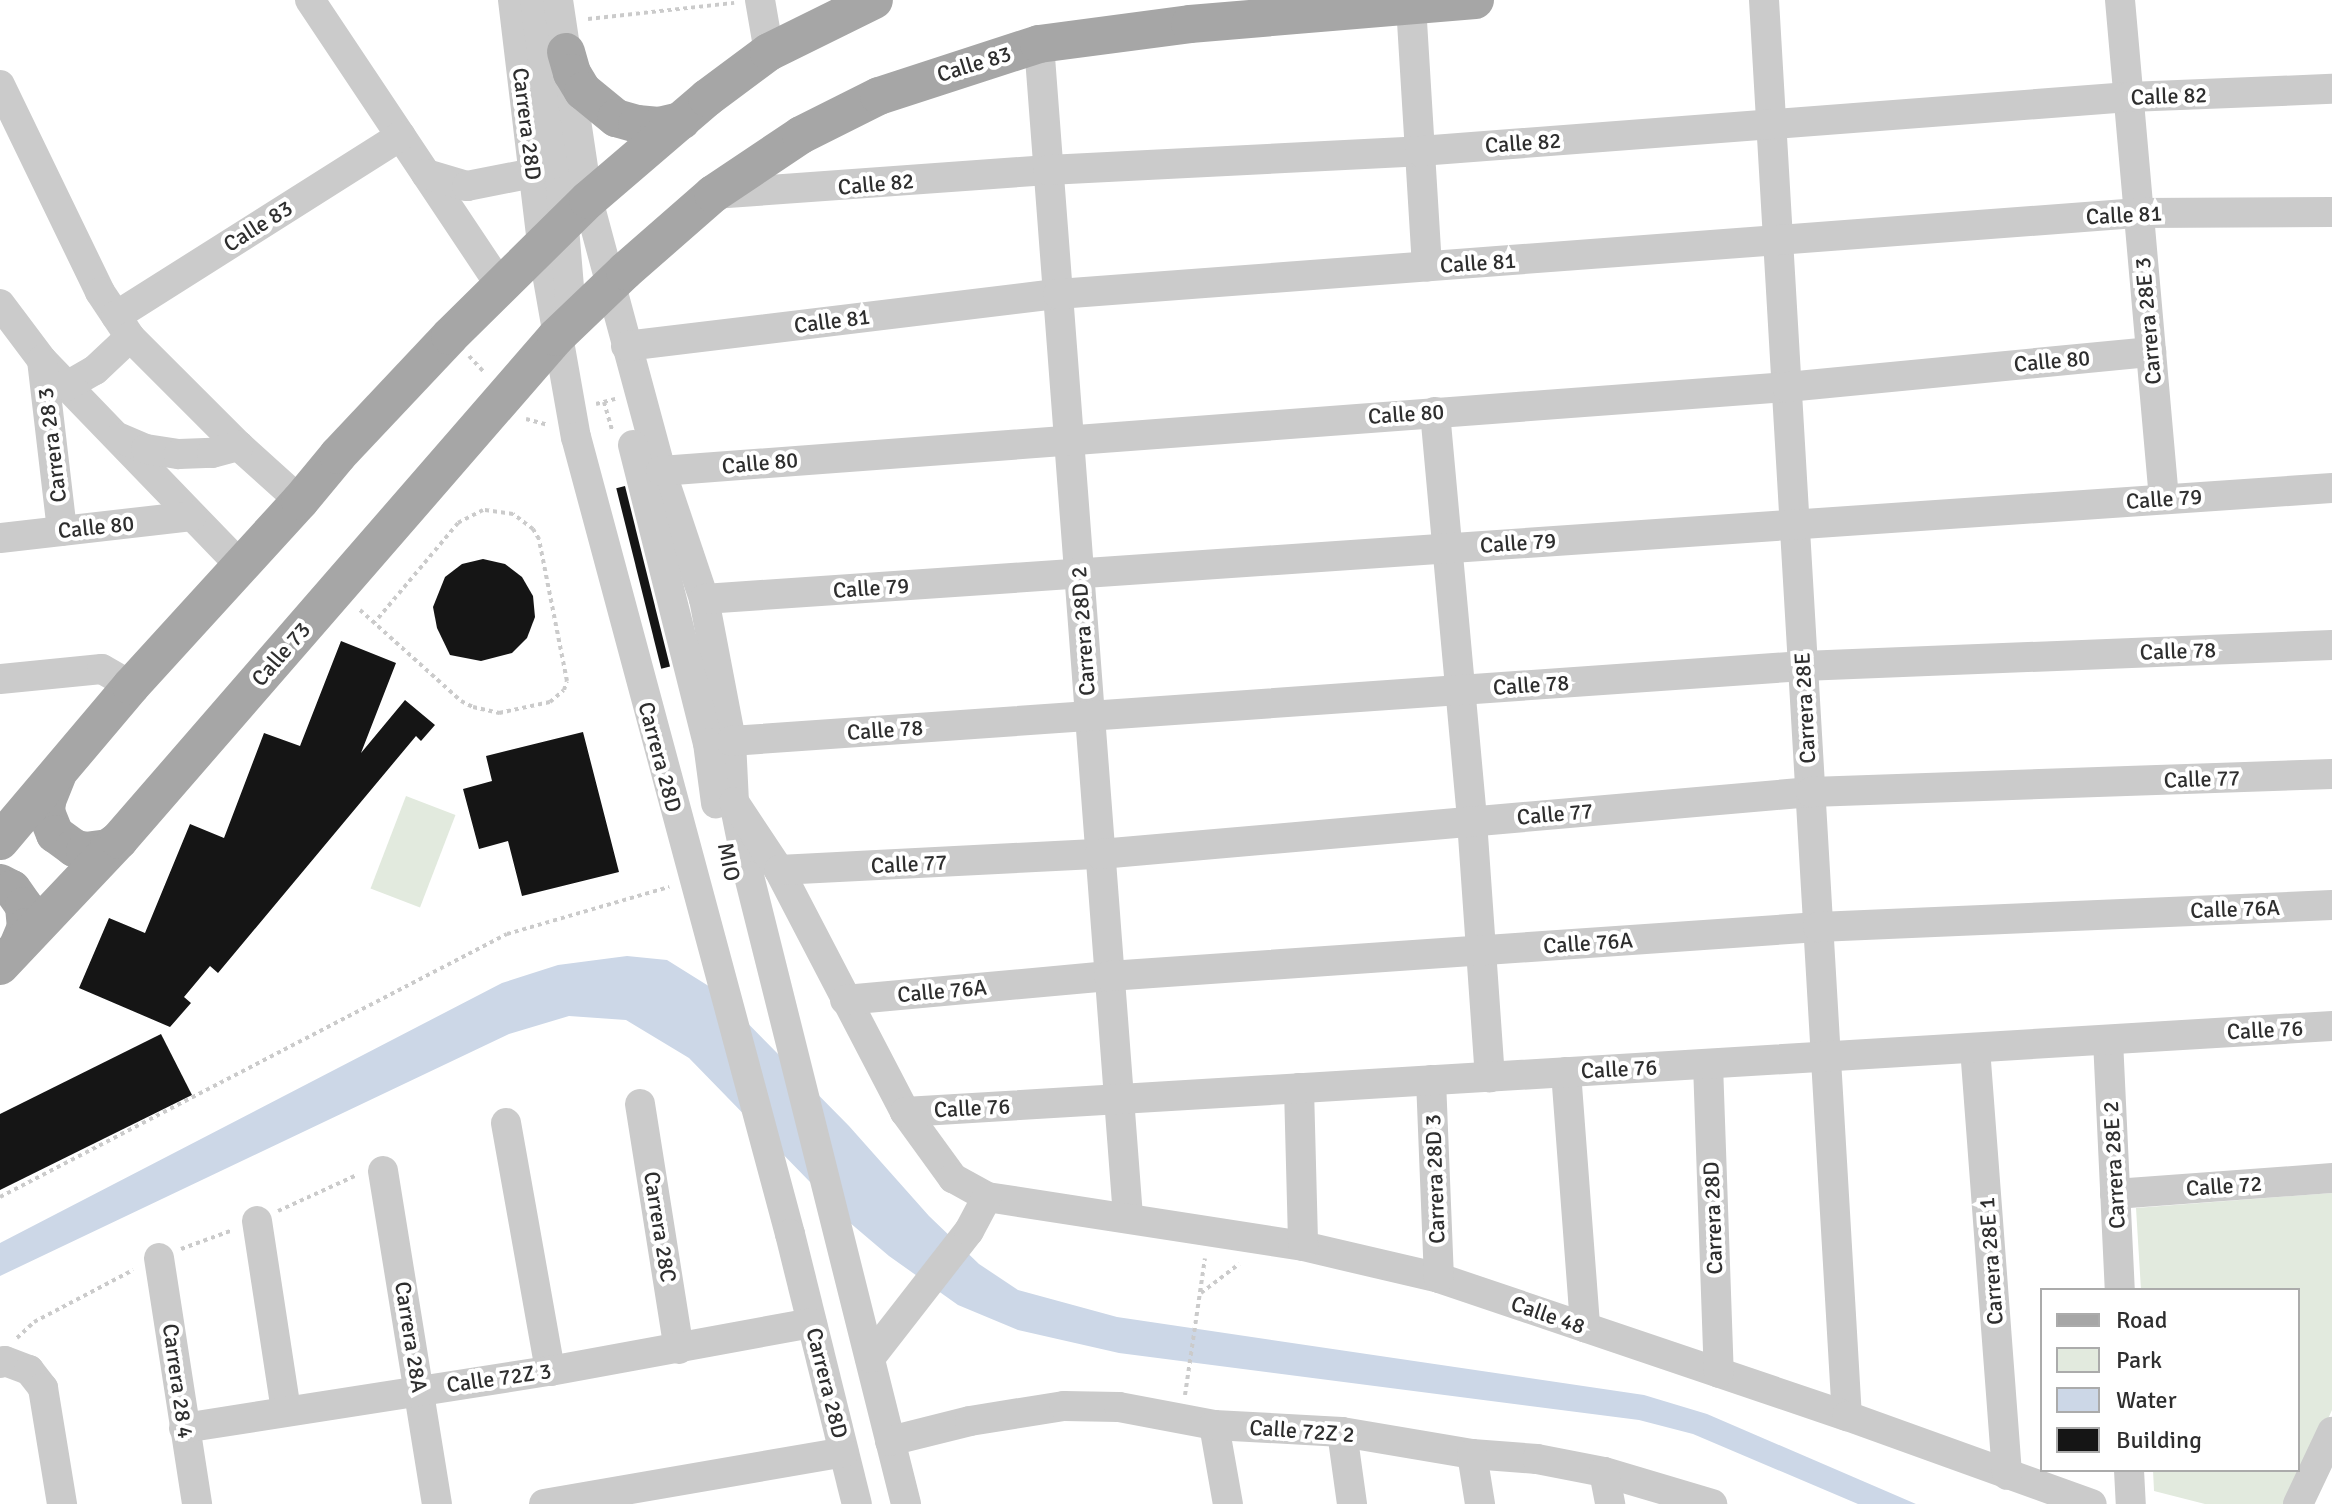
<!DOCTYPE html>
<style>
body{margin:0}
#map{position:relative;width:2332px;height:1504px;overflow:hidden;background:#fff;font-family:Signika,sans-serif}
div>[style]{position:absolute}
[style*='--x']{left:calc(var(--x)*1px);top:calc(var(--y)*1px);width:calc(var(--w)*1px);rotate:calc(var(--a)*1deg)}
.green>*{inset:0;background:#e2eade;transform-origin:0 0}
.water>*{inset:0;background:#ccd7e7}
.building>*{inset:0;background:#151515;transform-origin:0 0}
.path>*{height:4px;margin-top:-2px;transform-origin:0;background:repeating-linear-gradient(90deg,#cbcbcb 0 4px,transparent 0 8px)}
.minor>*{height:30px;margin:-15px;padding:0 15px;transform-origin:15px;border-radius:15px;background:#cbcbcb}
.major>*{height:38px;margin:-19px;padding:0 19px;transform-origin:19px;border-radius:19px;background:#a6a6a6}
span{translate:-50% -50%;white-space:nowrap;text-align:center;line-height:1.15;-webkit-text-stroke:8px #fff;paint-order:stroke}
.street-label{font-size:22px;color:#2e2e2e}
.legend{position:absolute;left:2040px;top:1288px;width:260px;height:184px;box-sizing:border-box;background:#fff;border:2px solid #ababab;margin:0;padding:10px 14px;list-style:none;font-size:24px;color:#2e2e2e}
.legend li{display:flex;align-items:center;gap:16px;height:40px}
.legend b{width:40px;border:2px solid #ababab}
</style>
<div id="map">
<div class="green">
<div style="left:406px;top:796px;width:53px;height:99px;rotate:21deg"></div>
<div style="clip-path:polygon(2332px 1193px,2332px 1410px,2290px 1504px,2205px 1504px,2154px 1491px,2153px 1470px,2298px 1470px,2298px 1290px,2141px 1290px,2136px 1208px)"></div>
</div>
<div class="water">
<div style="clip-path:polygon(627px 956px,667px 960px,715px 990px,849px 1126px,929px 1216px,979px 1264px,1018px 1290px,1117px 1317px,1644px 1395px,1707px 1414px,1916px 1504px,1858px 1504px,1693px 1434px,1639px 1420px,1119px 1353px,1018px 1330px,958px 1305px,889px 1256px,849px 1222px,689px 1058px,626px 1020px,569px 1016px,509px 1034px,0 1276px,0 1243px,502px 983px,558px 965px)"></div>
</div>
<div class="building">
<div style="left:625px;top:486px;width:186px;height:9px;rotate:76deg"></div>
<div style="clip-path:polygon(483px 559px,505px 564px,522px 577px,533px 596px,535px 617px,527px 638px,512px 653px,481px 661px,450px 655px,437px 628px,433px 607px,445px 577px,462px 564px)"></div>
<div style="clip-path:polygon(341px 641px,396px 663px,361px 753px,405px 700px,435px 725px,421px 741px,416px 736px,218px 973px,210px 966px,184px 997px,191px 1003px,170px 1027px,79px 988px,109px 918px,145px 933px,190px 824px,224px 838px,264px 733px,300px 746px)"></div>
<div style="clip-path:polygon(583px 732px,619px 872px,522px 896px,508px 841px,479px 849px,463px 789px,492px 781px,486px 756px)"></div>
<div style="clip-path:polygon(161px 1034px,192px 1095px,0 1190px,0 1114px)"></div>
</div>
<div class="path">
<div style="--x:588;--y:19;--w:147;--a:-6.3"></div>
<div style="--x:469;--y:356;--w:23;--a:47"></div>
<div style="--x:604;--y:402;--w:29;--a:74"></div>
<div style="--x:596;--y:404;--w:20;--a:-15"></div>
<div style="--x:526;--y:419;--w:23;--a:15"></div>
<div style="--x:360;--y:610;--w:136;--a:42"></div>
<div style="--x:461;--y:701;--w:13;--a:27"></div>
<div style="--x:473;--y:707;--w:27;--a:13"></div>
<div style="--x:499;--y:713;--w:52;--a:-12.2"></div>
<div style="--x:550;--y:702;--w:18;--a:-41"></div>
<div style="--x:564;--y:690;--w:9;--a:-72"></div>
<div style="--x:567;--y:681;--w:145;--a:-101.2"></div>
<div style="--x:539;--y:539;--w:12;--a:-121"></div>
<div style="--x:533;--y:529;--w:25;--a:-143"></div>
<div style="--x:513;--y:514;--w:30;--a:-172"></div>
<div style="--x:483;--y:510;--w:28;--a:153"></div>
<div style="--x:458;--y:523;--w:129;--a:130"></div>
<div style="--x:0;--y:1197;--w:571;--a:-27.42"></div>
<div style="--x:507;--y:934;--w:169;--a:-16.2"></div>
<div style="--x:278;--y:1211;--w:87;--a:-24.5"></div>
<div style="--x:181;--y:1249;--w:55;--a:-20.1"></div>
<div style="--x:1201;--y:1293;--w:48;--a:-37.3"></div>
<div style="--x:17;--y:1338;--w:23;--a:-43"></div>
<div style="--x:34;--y:1322;--w:112;--a:-27.7"></div>
<div style="--x:1185;--y:1395;--w:138;--a:-81.7"></div>
</div>
<div class="minor">
<div style="--x:310;--y:0;--w:344;--a:56.3"></div>
<div style="--x:513;--y:0;--w:247;--a:83.2"></div>
<div style="--x:542;--y:245;--w:195;--a:80"></div>
<div style="--x:576;--y:437;--w:825;--a:74.97"></div>
<div style="--x:790;--y:1234;--w:278;--a:76.1"></div>
<div style="--x:535;--y:0;--w:194;--a:82.3"></div>
<div style="--x:561;--y:192;--w:132;--a:85.2"></div>
<div style="--x:558;--y:0;--w:202;--a:81.5"></div>
<div style="--x:588;--y:200;--w:281;--a:74.9"></div>
<div style="--x:661;--y:471;--w:135;--a:71.4"></div>
<div style="--x:704;--y:599;--w:145;--a:79.2"></div>
<div style="--x:731;--y:741;--w:61;--a:87.2"></div>
<div style="--x:734;--y:802;--w:76;--a:78.5"></div>
<div style="--x:749;--y:876;--w:647;--a:75.96"></div>
<div style="--x:760;--y:0;--w:53;--a:80.2"></div>
<div style="--x:1764;--y:0;--w:1418;--a:86.65"></div>
<div style="--x:2120;--y:0;--w:501;--a:84.96"></div>
<div style="--x:1411;--y:5;--w:262;--a:86.5"></div>
<div style="--x:1039;--y:44;--w:1176;--a:85.66"></div>
<div style="--x:0;--y:85;--w:230;--a:64.2"></div>
<div style="--x:100;--y:292;--w:54;--a:56.3"></div>
<div style="--x:130;--y:337;--w:154;--a:45"></div>
<div style="--x:239;--y:446;--w:82;--a:42"></div>
<div style="--x:426;--y:174;--w:43;--a:16.3"></div>
<div style="--x:467;--y:186;--w:67;--a:-11.1"></div>
<div style="--x:713;--y:194;--w:336;--a:-4.1"></div>
<div style="--x:1048;--y:170;--w:372;--a:-2.9"></div>
<div style="--x:1420;--y:151;--w:711;--a:-4.36"></div>
<div style="--x:2129;--y:97;--w:203;--a:-2.3"></div>
<div style="--x:0;--y:304;--w:70;--a:53.1"></div>
<div style="--x:42;--y:360;--w:285;--a:46"></div>
<div style="--x:116;--y:316;--w:337;--a:-32.3"></div>
<div style="--x:626;--y:346;--w:435;--a:-6.9"></div>
<div style="--x:1058;--y:294;--w:1084;--a:-4.29"></div>
<div style="--x:2139;--y:213;--w:193;--a:-0.3"></div>
<div style="--x:42;--y:360;--w:172;--a:83.3"></div>
<div style="--x:67;--y:386;--w:32;--a:-30"></div>
<div style="--x:95;--y:370;--w:48;--a:-43.3"></div>
<div style="--x:1435;--y:412;--w:411;--a:84.8"></div>
<div style="--x:1472;--y:821;--w:257;--a:86"></div>
<div style="--x:120;--y:438;--w:28;--a:23"></div>
<div style="--x:146;--y:449;--w:33;--a:9"></div>
<div style="--x:179;--y:454;--w:33;--a:-2"></div>
<div style="--x:212;--y:453;--w:28;--a:-15"></div>
<div style="--x:633;--y:445;--w:307;--a:75.9"></div>
<div style="--x:708;--y:743;--w:61;--a:82.4"></div>
<div style="--x:661;--y:471;--w:1129;--a:-4.27"></div>
<div style="--x:1787;--y:387;--w:366;--a:-5.5"></div>
<div style="--x:0;--y:538;--w:193;--a:-6.5"></div>
<div style="--x:704;--y:599;--w:1632;--a:-3.9"></div>
<div style="--x:0;--y:679;--w:102;--a:-5.6"></div>
<div style="--x:102;--y:669;--w:34;--a:30"></div>
<div style="--x:731;--y:741;--w:1075;--a:-4"></div>
<div style="--x:1803;--y:666;--w:529;--a:-2.27"></div>
<div style="--x:734;--y:802;--w:82;--a:56.5"></div>
<div style="--x:779;--y:870;--w:273;--a:62.5"></div>
<div style="--x:905;--y:1112;--w:82;--a:54"></div>
<div style="--x:953;--y:1178;--w:39;--a:29"></div>
<div style="--x:987;--y:1197;--w:320;--a:8.8"></div>
<div style="--x:1303;--y:1246;--w:140;--a:13.2"></div>
<div style="--x:1439;--y:1278;--w:431;--a:18.7"></div>
<div style="--x:1847;--y:1416;--w:260;--a:19.8"></div>
<div style="--x:779;--y:870;--w:321;--a:-2.9"></div>
<div style="--x:1100;--y:854;--w:714;--a:-4.98"></div>
<div style="--x:1811;--y:792;--w:521;--a:-1.98"></div>
<div style="--x:845;--y:1000;--w:265;--a:-5.2"></div>
<div style="--x:1109;--y:976;--w:711;--a:-3.95"></div>
<div style="--x:1818;--y:927;--w:514;--a:-2.45"></div>
<div style="--x:2108;--y:1040;--w:250;--a:87.3"></div>
<div style="--x:1975;--y:1048;--w:428;--a:85.7"></div>
<div style="--x:1708;--y:1064;--w:309;--a:88"></div>
<div style="--x:1566;--y:1072;--w:256;--a:85.7"></div>
<div style="--x:1431;--y:1080;--w:198;--a:87.7"></div>
<div style="--x:1299;--y:1088;--w:158;--a:88.5"></div>
<div style="--x:640;--y:1104;--w:248;--a:81"></div>
<div style="--x:905;--y:1112;--w:1430;--a:-3.45"></div>
<div style="--x:506;--y:1123;--w:252;--a:79.9"></div>
<div style="--x:383;--y:1171;--w:337;--a:80.8"></div>
<div style="--x:2115;--y:1194;--w:218;--a:-4.2"></div>
<div style="--x:257;--y:1221;--w:192;--a:81.3"></div>
<div style="--x:159;--y:1258;--w:249;--a:81.2"></div>
<div style="--x:870;--y:1358;--w:161;--a:-52.1"></div>
<div style="--x:969;--y:1231;--w:38;--a:-62"></div>
<div style="--x:0;--y:1363;--w:5;--a:-22"></div>
<div style="--x:5;--y:1361;--w:26;--a:21"></div>
<div style="--x:29;--y:1370;--w:23;--a:52"></div>
<div style="--x:43;--y:1388;--w:118;--a:80.7"></div>
<div style="--x:1214;--y:1425;--w:80;--a:80"></div>
<div style="--x:184;--y:1428;--w:370;--a:-8.9"></div>
<div style="--x:550;--y:1371;--w:266;--a:-10.4"></div>
<div style="--x:1342;--y:1432;--w:73;--a:82.1"></div>
<div style="--x:890;--y:1441;--w:82;--a:-14"></div>
<div style="--x:970;--y:1421;--w:95;--a:-9.1"></div>
<div style="--x:1064;--y:1406;--w:55;--a:1"></div>
<div style="--x:1119;--y:1407;--w:97;--a:10.7"></div>
<div style="--x:1214;--y:1425;--w:128;--a:3.1"></div>
<div style="--x:1342;--y:1432;--w:132;--a:9.6"></div>
<div style="--x:1472;--y:1454;--w:65;--a:4.4"></div>
<div style="--x:1537;--y:1459;--w:68;--a:11"></div>
<div style="--x:1604;--y:1472;--w:113;--a:16.5"></div>
<div style="--x:1472;--y:1454;--w:51;--a:80.9"></div>
<div style="--x:2129;--y:1470;--w:34;--a:87"></div>
<div style="--x:1604;--y:1472;--w:33;--a:79"></div>
<div style="--x:544;--y:1504;--w:304;--a:-9.8"></div>
<div style="--x:2298;--y:1504;--w:80;--a:-64.7"></div>
</div>
<div class="major">
<div style="--x:566;--y:52;--w:22;--a:74"></div>
<div style="--x:572;--y:73;--w:21;--a:59"></div>
<div style="--x:583;--y:91;--w:43;--a:39.3"></div>
<div style="--x:616;--y:118;--w:22;--a:16"></div>
<div style="--x:637;--y:124;--w:22;--a:5"></div>
<div style="--x:659;--y:126;--w:23;--a:-13"></div>
<div style="--x:57;--y:776;--w:27;--a:112"></div>
<div style="--x:47;--y:801;--w:11;--a:95"></div>
<div style="--x:46;--y:812;--w:24;--a:68"></div>
<div style="--x:55;--y:834;--w:24;--a:36"></div>
<div style="--x:74;--y:848;--w:11;--a:15"></div>
<div style="--x:85;--y:851;--w:23;--a:-7"></div>
<div style="--x:108;--y:848;--w:14;--a:-36"></div>
<div style="--x:0;--y:841;--w:203;--a:-49.8"></div>
<div style="--x:131;--y:686;--w:251;--a:-47.6"></div>
<div style="--x:300;--y:501;--w:60;--a:-50.4"></div>
<div style="--x:338;--y:455;--w:163;--a:-46.7"></div>
<div style="--x:450;--y:336;--w:194;--a:-44.6"></div>
<div style="--x:588;--y:200;--w:157;--a:-40.6"></div>
<div style="--x:707;--y:98;--w:77;--a:-36.6"></div>
<div style="--x:769;--y:52;--w:117;--a:-26.3"></div>
<div style="--x:0;--y:883;--w:13;--a:27"></div>
<div style="--x:12;--y:889;--w:21;--a:55"></div>
<div style="--x:24;--y:906;--w:21;--a:85"></div>
<div style="--x:26;--y:927;--w:21;--a:113"></div>
<div style="--x:0;--y:966;--w:173;--a:-46.6"></div>
<div style="--x:119;--y:840;--w:666;--a:-49.02"></div>
<div style="--x:556;--y:337;--w:95;--a:-43.7"></div>
<div style="--x:625;--y:271;--w:117;--a:-41.2"></div>
<div style="--x:713;--y:194;--w:106;--a:-33.8"></div>
<div style="--x:801;--y:135;--w:87;--a:-26.6"></div>
<div style="--x:879;--y:96;--w:168;--a:-18"></div>
<div style="--x:1039;--y:44;--w:152;--a:-7.5"></div>
<div style="--x:1190;--y:24;--w:286;--a:-4.8"></div>
</div>
<div class="street-label">
<span style="left:974px;top:64px;rotate:-17deg">Calle 83</span>
<span style="left:2169px;top:96px;rotate:-2deg">Calle 82</span>
<span style="left:527px;top:124px;rotate:83deg">Carrera 28D</span>
<span style="left:1523px;top:143px;rotate:-4deg">Calle 82</span>
<span style="left:876px;top:184px;rotate:-5deg">Calle 82</span>
<span style="left:2124px;top:215px;rotate:-3deg">Calle 81</span>
<span style="left:258px;top:226px;rotate:-32deg">Calle 83</span>
<span style="left:1478px;top:263px;rotate:-4deg">Calle 81</span>
<span style="left:832px;top:321px;rotate:-7deg">Calle 81</span>
<span style="left:2148px;top:321px;rotate:-95deg">Carrera 28E 3</span>
<span style="left:2052px;top:361px;rotate:-5deg">Calle 80</span>
<span style="left:1406px;top:414px;rotate:-4deg">Calle 80</span>
<span style="left:52px;top:445px;rotate:-97deg">Carrera 28 3</span>
<span style="left:760px;top:463px;rotate:-5deg">Calle 80</span>
<span style="left:2164px;top:499px;rotate:-4deg">Calle 79</span>
<span style="left:96px;top:527px;rotate:-6deg">Calle 80</span>
<span style="left:1518px;top:543px;rotate:-4deg">Calle 79</span>
<span style="left:871px;top:588px;rotate:-4deg">Calle 79</span>
<span style="left:1083px;top:631px;rotate:-94deg">Carrera 28D 2</span>
<span style="left:2178px;top:651px;rotate:-2deg">Calle 78</span>
<span style="left:281px;top:654px;rotate:-49deg">Calle 73</span>
<span style="left:1531px;top:685px;rotate:-4deg">Calle 78</span>
<span style="left:1805px;top:708px;rotate:-93deg">Carrera 28E</span>
<span style="left:885px;top:730px;rotate:-4deg">Calle 78</span>
<span style="left:660px;top:757px;rotate:75deg">Carrera 28D</span>
<span style="left:2202px;top:779px;rotate:-2deg">Calle 77</span>
<span style="left:1555px;top:814px;rotate:-5deg">Calle 77</span>
<span style="left:729px;top:862px;rotate:78deg">MIO</span>
<span style="left:909px;top:864px;rotate:-3deg">Calle 77</span>
<span style="left:2235px;top:909px;rotate:-2deg">Calle 76A</span>
<span style="left:1588px;top:943px;rotate:-4deg">Calle 76A</span>
<span style="left:942px;top:991px;rotate:-5deg">Calle 76A</span>
<span style="left:2265px;top:1030px;rotate:-3deg">Calle 76</span>
<span style="left:1619px;top:1069px;rotate:-3deg">Calle 76</span>
<span style="left:972px;top:1108px;rotate:-3deg">Calle 76</span>
<span style="left:2114px;top:1165px;rotate:-93deg">Carrera 28E 2</span>
<span style="left:1435px;top:1179px;rotate:-92deg">Carrera 28D 3</span>
<span style="left:2224px;top:1186px;rotate:-4deg">Calle 72</span>
<span style="left:1713px;top:1218px;rotate:-92deg">Carrera 28D</span>
<span style="left:660px;top:1227px;rotate:81deg">Carrera 28C</span>
<span style="left:1991px;top:1261px;rotate:-94deg">Carrera 28E 1</span>
<span style="left:1548px;top:1315px;rotate:19deg">Calle 48</span>
<span style="left:411px;top:1337px;rotate:81deg">Carrera 28A</span>
<span style="left:499px;top:1378px;rotate:-8deg">Calle 72Z 3</span>
<span style="left:178px;top:1381px;rotate:82deg">Carrera 28 4</span>
<span style="left:827px;top:1383px;rotate:76deg">Carrera 28D</span>
<span style="left:1302px;top:1431px;rotate:4deg">Calle 72Z 2</span>
</div>
<ul class="legend">
<li><b style="height:10px;background:#a6a6a6"></b>Road</li>
<li><b style="height:22px;background:#e2eade"></b>Park</li>
<li><b style="height:22px;background:#ccd7e7"></b>Water</li>
<li><b style="height:22px;background:#151515"></b>Building</li>
</ul>
</div>
